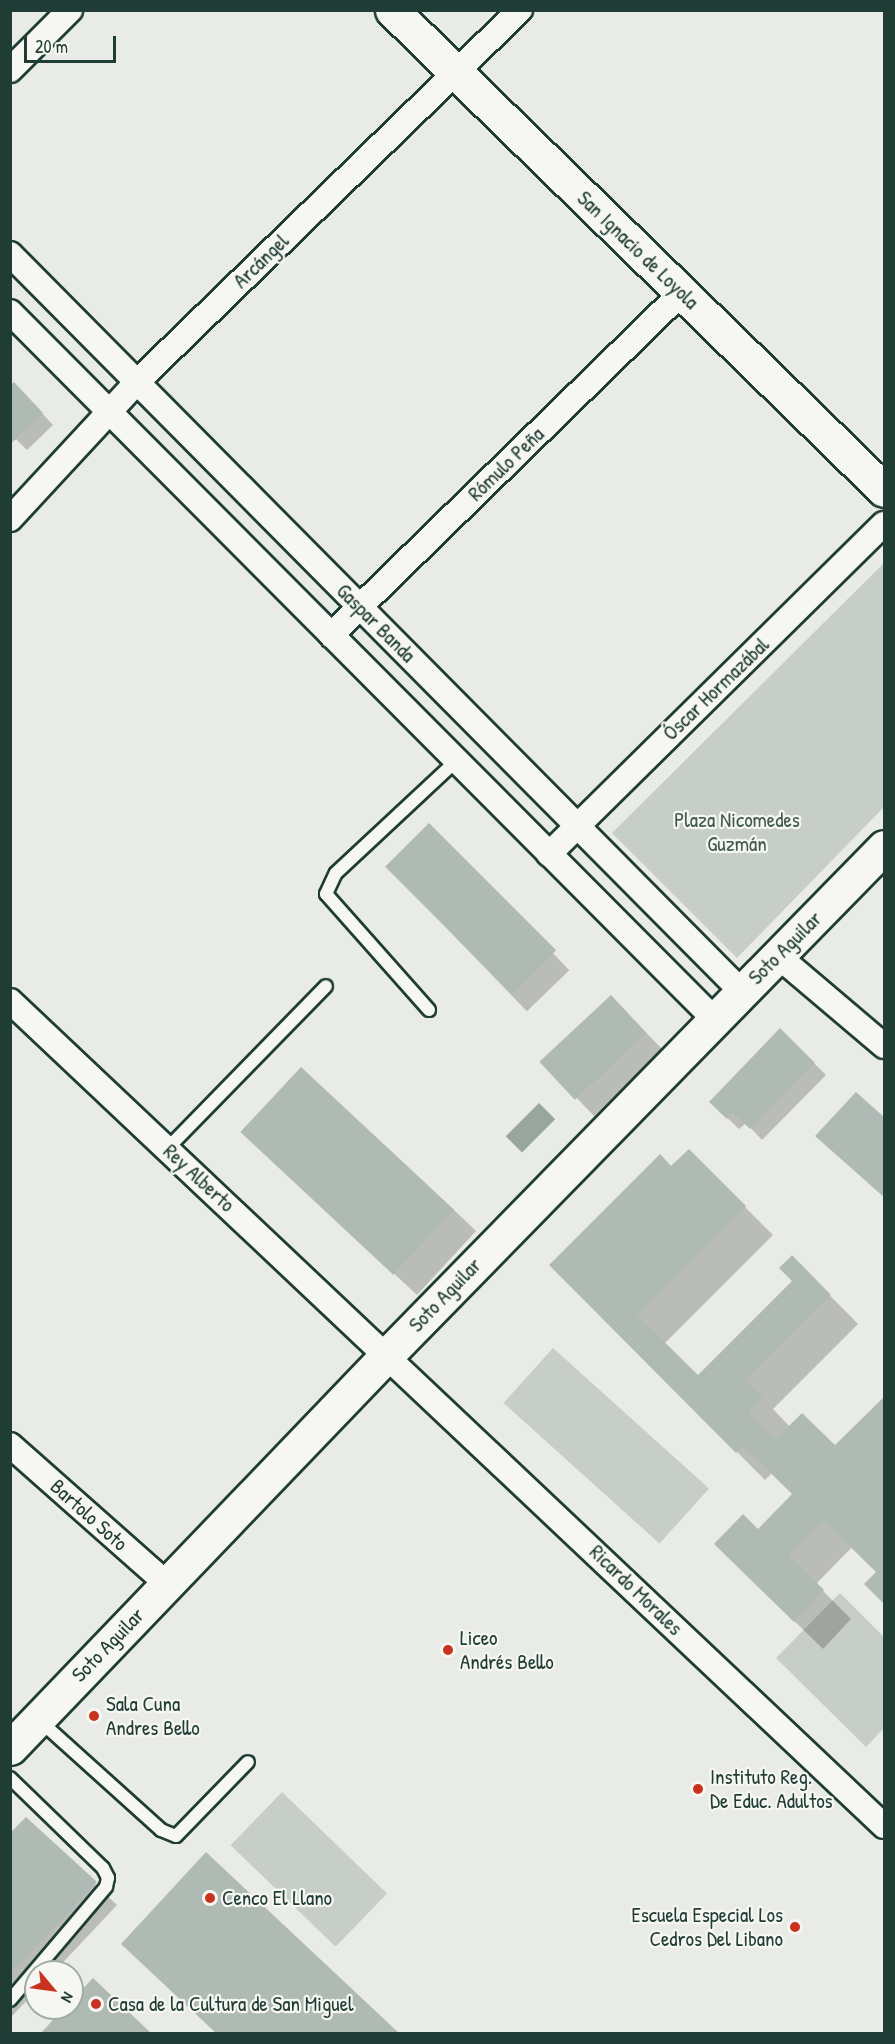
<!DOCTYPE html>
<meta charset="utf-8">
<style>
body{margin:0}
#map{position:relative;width:895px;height:2044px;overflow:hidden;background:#e9ebe7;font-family:"Patrick Hand",sans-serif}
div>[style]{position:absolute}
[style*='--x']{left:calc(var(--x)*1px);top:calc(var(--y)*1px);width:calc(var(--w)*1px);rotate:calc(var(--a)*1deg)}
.green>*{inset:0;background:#c7cec9;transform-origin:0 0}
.water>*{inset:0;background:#99a6a0;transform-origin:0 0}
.shadow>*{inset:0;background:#0003;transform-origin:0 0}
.building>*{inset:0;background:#b0bab5;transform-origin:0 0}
.roads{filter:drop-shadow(2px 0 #1f3d34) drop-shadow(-2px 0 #1f3d34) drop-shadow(0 2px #1f3d34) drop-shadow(0 -2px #1f3d34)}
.lane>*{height:12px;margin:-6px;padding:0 6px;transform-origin:6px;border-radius:6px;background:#f6f6f2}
.street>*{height:24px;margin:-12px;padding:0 12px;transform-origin:12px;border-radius:12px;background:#f6f6f2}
.secondary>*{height:33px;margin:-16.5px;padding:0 16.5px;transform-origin:16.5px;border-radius:16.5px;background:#f6f6f2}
.dots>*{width:16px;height:16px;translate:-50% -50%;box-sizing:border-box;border:3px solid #f6f6f2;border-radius:50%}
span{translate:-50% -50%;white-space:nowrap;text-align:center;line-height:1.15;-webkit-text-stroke:4.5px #f6f6f2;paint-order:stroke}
.street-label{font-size:21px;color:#1f3d34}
.park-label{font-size:21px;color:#415a52}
.poi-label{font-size:21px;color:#1f3d34}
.left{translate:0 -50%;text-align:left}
.right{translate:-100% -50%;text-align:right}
.frame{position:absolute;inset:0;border:12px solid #1f3d34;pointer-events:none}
.north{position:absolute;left:24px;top:1960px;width:60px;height:60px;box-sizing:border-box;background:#f6f6f2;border:2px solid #a0aca6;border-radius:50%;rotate:119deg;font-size:16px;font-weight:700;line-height:24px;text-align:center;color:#1f3d34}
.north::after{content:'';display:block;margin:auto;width:21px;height:27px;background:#c8321e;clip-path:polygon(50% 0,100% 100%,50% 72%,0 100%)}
.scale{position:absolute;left:24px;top:36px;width:92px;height:27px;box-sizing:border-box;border:3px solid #1f3d34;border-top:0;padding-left:8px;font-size:18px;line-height:21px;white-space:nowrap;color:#1f3d34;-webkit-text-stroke:4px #f6f6f2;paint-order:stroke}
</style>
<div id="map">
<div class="green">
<div style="clip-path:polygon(884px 563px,884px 807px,737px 958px,612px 833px)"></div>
<div style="left:553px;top:1348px;width:210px;height:74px;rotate:42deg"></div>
<div style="clip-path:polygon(840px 1593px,884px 1637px,884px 1728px,866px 1747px,776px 1658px)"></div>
<div style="left:282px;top:1792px;width:146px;height:74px;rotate:44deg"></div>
</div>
<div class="water">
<div style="left:539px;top:1103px;width:23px;height:47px;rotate:45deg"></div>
</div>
<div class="shadow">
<div style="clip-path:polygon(10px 388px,26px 396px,53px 425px,27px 450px,16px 439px,10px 444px)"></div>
<div style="left:429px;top:825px;width:202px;height:59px;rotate:46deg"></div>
<div style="clip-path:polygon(627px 1013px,663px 1050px,594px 1116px,542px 1062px)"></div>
<div style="clip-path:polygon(780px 1030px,826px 1075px,762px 1140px,746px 1123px,739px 1129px,711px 1102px)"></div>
<div style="clip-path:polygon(856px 1094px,884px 1119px,884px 1197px,828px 1147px)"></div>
<div style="clip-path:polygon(243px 1133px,454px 1210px,476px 1231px,417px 1295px)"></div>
<div style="clip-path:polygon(689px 1151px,773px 1235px,664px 1344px,698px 1377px,795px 1281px,792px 1257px,858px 1324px,773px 1409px,790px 1427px,835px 1448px,884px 1399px,884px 1602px,866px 1584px,878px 1572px,852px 1547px,816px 1584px,851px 1619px,823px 1649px,744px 1572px,758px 1531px,793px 1494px,772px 1473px,765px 1480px,551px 1265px)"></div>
<div style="clip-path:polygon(26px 1819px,117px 1905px,54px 1972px,36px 1972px,36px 1991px,10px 2018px,10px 1836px)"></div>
</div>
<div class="building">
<div style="clip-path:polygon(14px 382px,43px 413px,15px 440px,10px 436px,10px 386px)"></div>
<div style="left:429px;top:823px;width:180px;height:62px;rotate:45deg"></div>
<div style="left:611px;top:995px;width:52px;height:98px;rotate:47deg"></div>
<div style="clip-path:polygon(780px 1028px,815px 1063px,750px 1129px,733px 1113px,727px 1119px,709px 1102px)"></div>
<div style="left:301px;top:1067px;width:209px;height:89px;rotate:43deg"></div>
<div style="clip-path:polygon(856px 1092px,884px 1117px,884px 1197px,815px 1136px)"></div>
<div style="clip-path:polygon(689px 1149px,746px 1206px,637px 1315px,698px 1375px,792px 1281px,779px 1268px,792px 1255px,831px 1295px,746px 1380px,763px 1398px,748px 1413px,775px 1440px,802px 1413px,835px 1445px,884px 1397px,884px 1604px,864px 1584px,876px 1572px,823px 1520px,789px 1555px,824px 1590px,794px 1622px,714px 1544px,743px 1514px,758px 1529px,792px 1494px,743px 1446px,736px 1453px,549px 1265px,660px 1154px,671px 1166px)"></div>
<div style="clip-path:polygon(26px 1817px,97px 1882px,10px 1974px,10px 1833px)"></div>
<div style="clip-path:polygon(206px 1852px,400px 2034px,217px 2034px,121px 1944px)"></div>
<div style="clip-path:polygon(93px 1978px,152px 2034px,40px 2034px,64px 2008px,72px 2008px,72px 2000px)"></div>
</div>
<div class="roads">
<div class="lane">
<div style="--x:429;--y:1010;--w:155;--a:-131.6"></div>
<div style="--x:326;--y:894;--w:23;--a:-65"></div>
<div style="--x:336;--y:873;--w:164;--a:-43"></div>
<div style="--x:168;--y:1148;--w:226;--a:-45.7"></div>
<div style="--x:39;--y:1720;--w:164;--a:42"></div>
<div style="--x:161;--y:1830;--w:16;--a:22"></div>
<div style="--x:176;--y:1836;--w:103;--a:-45.8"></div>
<div style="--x:10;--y:1778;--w:129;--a:44.1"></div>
<div style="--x:103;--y:1868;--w:11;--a:63"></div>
<div style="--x:108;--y:1878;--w:9;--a:103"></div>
<div style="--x:106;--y:1887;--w:148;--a:130.3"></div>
</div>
<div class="street">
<div style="--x:10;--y:70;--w:85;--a:-45"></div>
<div style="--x:10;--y:254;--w:1039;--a:45.23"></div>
<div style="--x:10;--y:312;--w:999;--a:45.12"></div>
<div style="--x:10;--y:519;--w:187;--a:-47.2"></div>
<div style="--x:137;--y:382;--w:534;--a:-44.17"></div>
<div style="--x:331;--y:635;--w:489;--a:-44.3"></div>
<div style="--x:549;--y:854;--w:470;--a:-44.6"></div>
<div style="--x:778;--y:956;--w:139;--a:40.3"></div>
<div style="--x:10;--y:1001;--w:1202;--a:43.35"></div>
<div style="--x:10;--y:1445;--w:210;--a:41.5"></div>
</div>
<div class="secondary">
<div style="--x:392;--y:10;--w:687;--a:44.29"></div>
<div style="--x:10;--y:1748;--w:546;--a:-46.19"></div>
<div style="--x:388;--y:1354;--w:709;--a:-45.63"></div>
</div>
</div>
<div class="dots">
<div style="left:448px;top:1650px;background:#c8321e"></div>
<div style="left:94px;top:1716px;background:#c8321e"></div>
<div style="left:698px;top:1789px;background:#c8321e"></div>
<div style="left:210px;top:1898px;background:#c8321e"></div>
<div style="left:795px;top:1927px;background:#c8321e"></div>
<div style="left:96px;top:2004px;background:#c8321e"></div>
</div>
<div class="street-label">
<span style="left:638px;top:250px;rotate:44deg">San Ignacio de Loyola</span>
<span style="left:261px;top:261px;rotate:-44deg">Arcángel</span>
<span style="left:506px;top:464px;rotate:-44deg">Rómulo Peña</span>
<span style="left:376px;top:623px;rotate:45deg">Gaspar Banda</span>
<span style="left:716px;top:689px;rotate:-44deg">Óscar Hormazábal</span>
<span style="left:785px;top:948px;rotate:-45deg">Soto Aguilar</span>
<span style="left:199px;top:1178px;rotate:43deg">Rey Alberto</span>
<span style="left:445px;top:1295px;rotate:-46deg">Soto Aguilar</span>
<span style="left:89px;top:1515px;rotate:42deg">Bartolo Soto</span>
<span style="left:636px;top:1590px;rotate:44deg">Ricardo Morales</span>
<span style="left:108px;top:1645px;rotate:-46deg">Soto Aguilar</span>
</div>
<div class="park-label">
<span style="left:737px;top:832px">Plaza Nicomedes<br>Guzmán</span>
</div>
<div class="poi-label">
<span class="left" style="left:460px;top:1650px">Liceo<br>Andrés Bello</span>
<span class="left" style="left:106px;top:1716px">Sala Cuna<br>Andres Bello</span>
<span class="left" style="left:710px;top:1789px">Instituto Reg.<br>De Educ. Adultos</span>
<span class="left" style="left:222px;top:1898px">Cenco El Llano</span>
<span class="right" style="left:783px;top:1927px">Escuela Especial Los<br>Cedros Del Libano</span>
<span class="left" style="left:108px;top:2004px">Casa de la Cultura de San Miguel</span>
</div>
<div class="frame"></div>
<div class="north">N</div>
<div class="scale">20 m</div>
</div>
